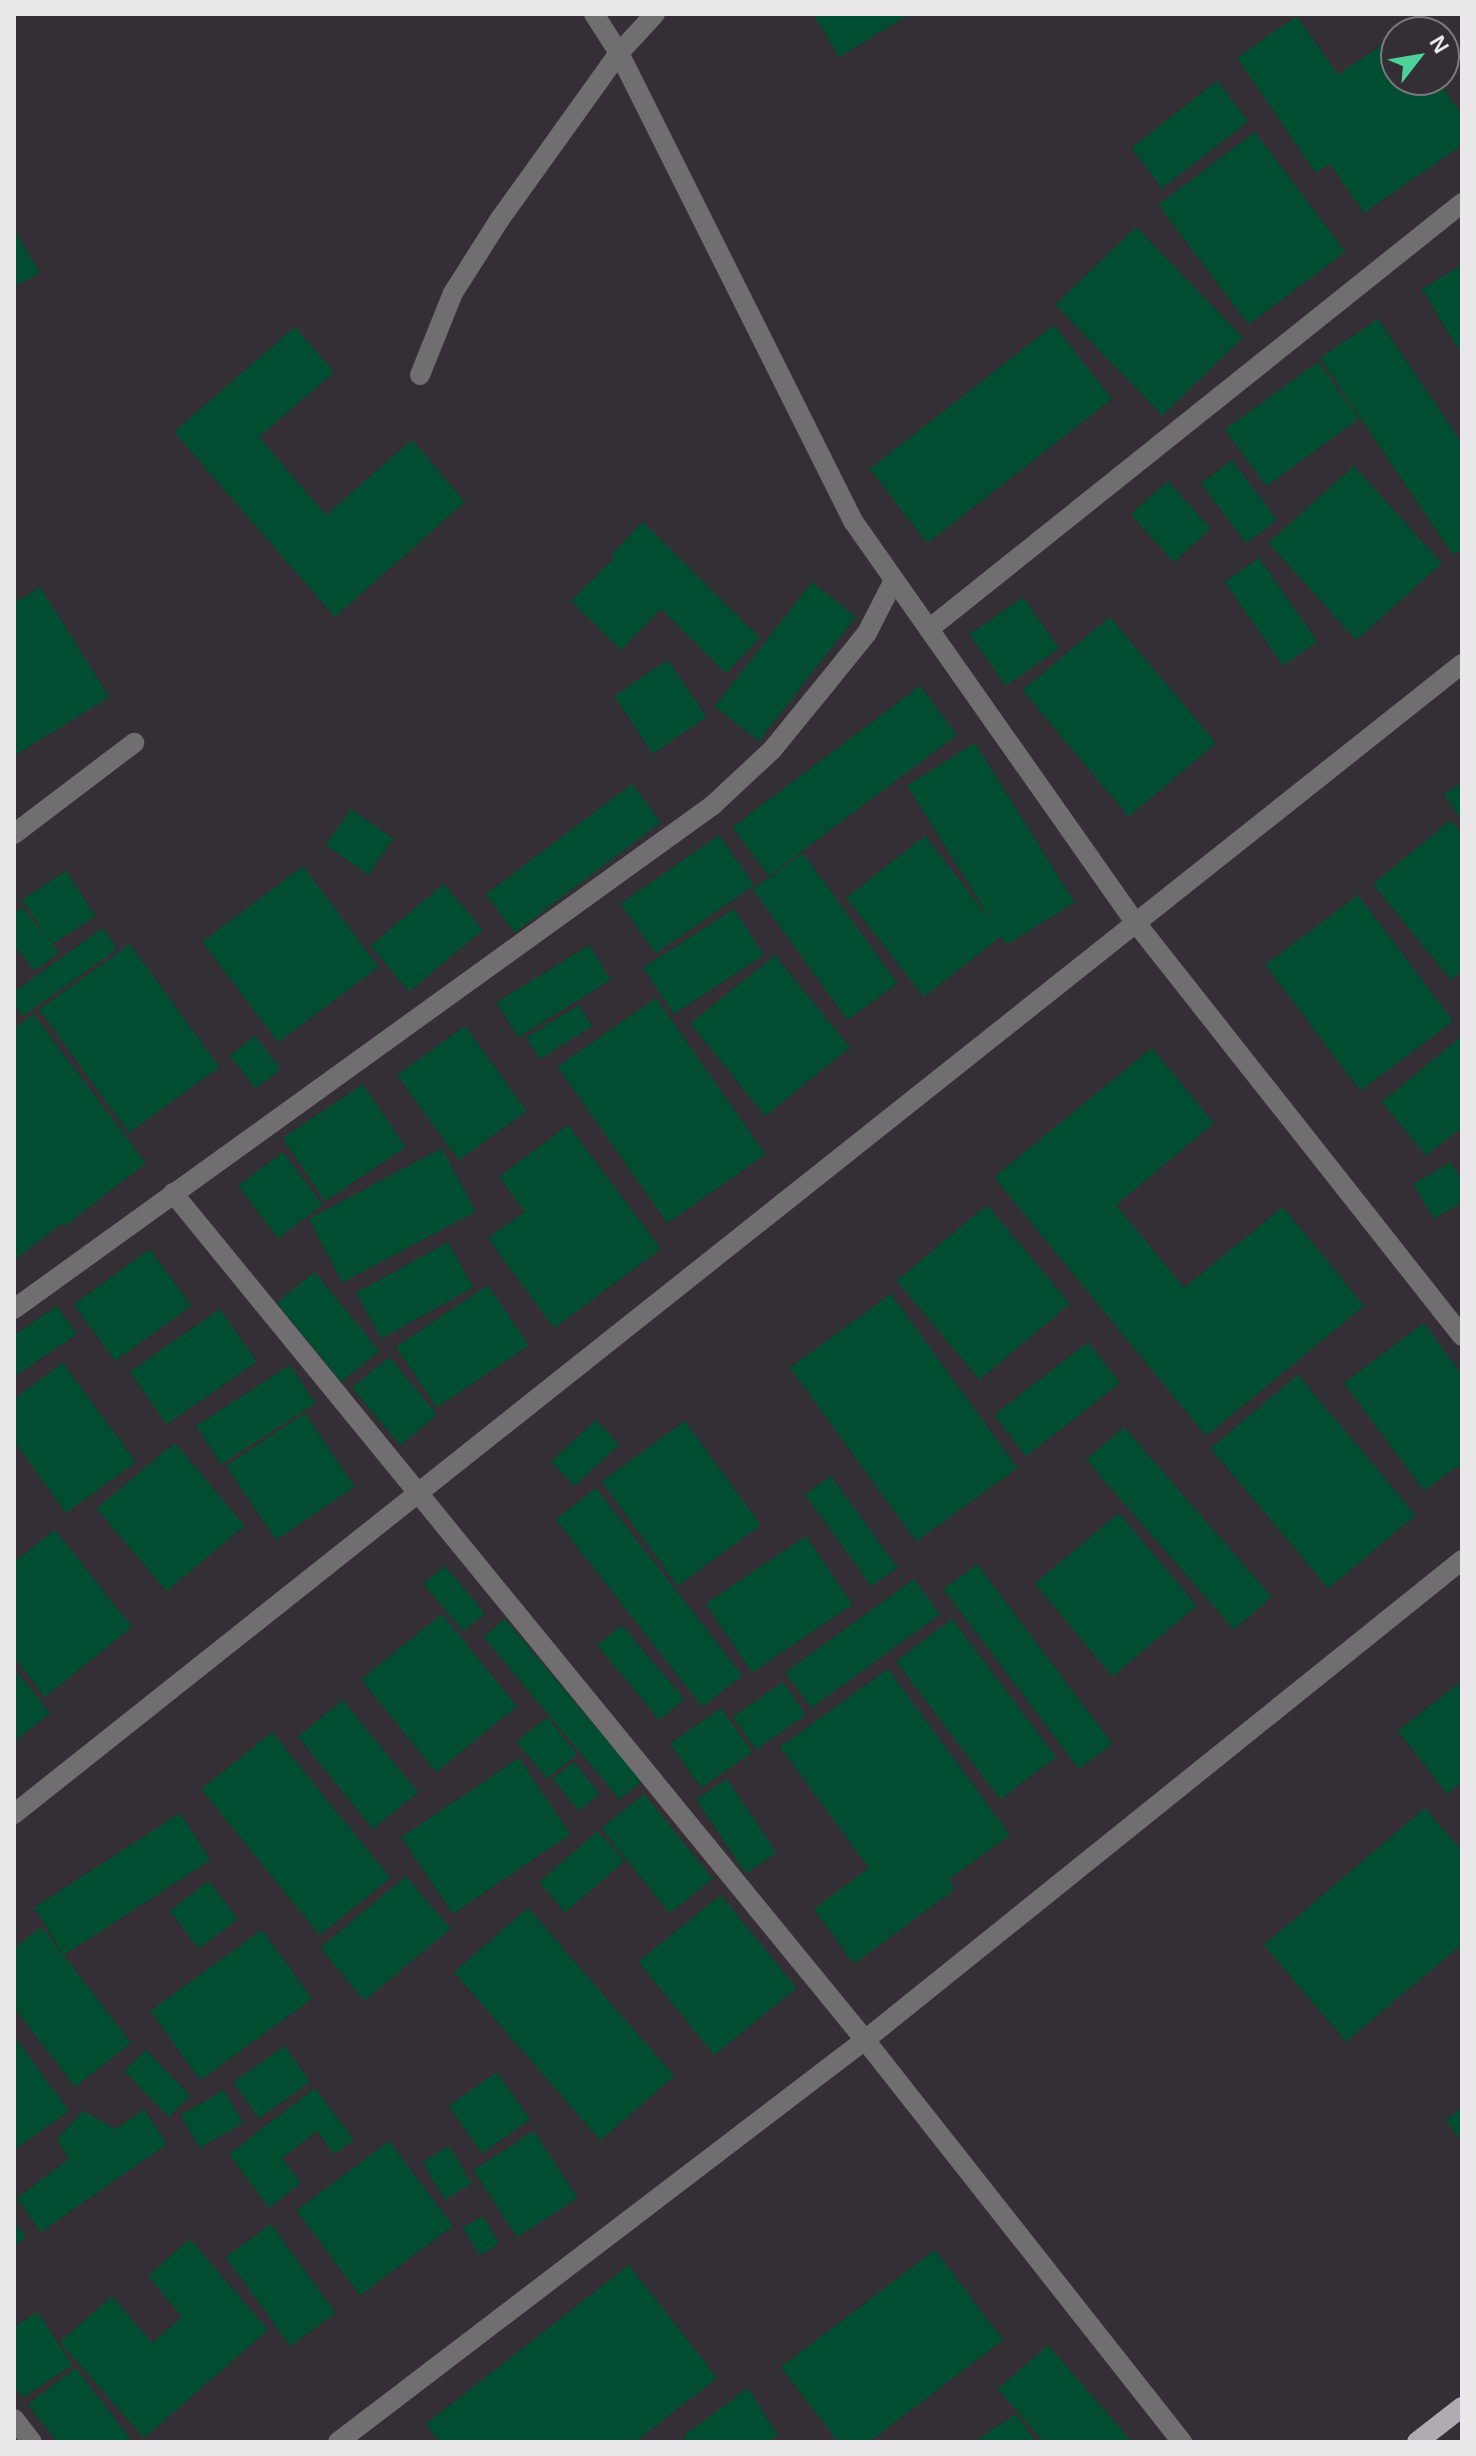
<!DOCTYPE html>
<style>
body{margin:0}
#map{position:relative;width:1476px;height:2456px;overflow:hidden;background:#332f35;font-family:Arial,sans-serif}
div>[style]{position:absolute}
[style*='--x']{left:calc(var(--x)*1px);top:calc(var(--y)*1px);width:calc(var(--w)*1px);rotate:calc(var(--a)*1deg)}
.building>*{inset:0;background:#004d32;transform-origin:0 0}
.minor>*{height:20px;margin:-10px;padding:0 10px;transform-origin:10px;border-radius:10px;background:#716e71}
.major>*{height:20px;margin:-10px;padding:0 10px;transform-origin:10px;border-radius:10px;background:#b0abb2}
span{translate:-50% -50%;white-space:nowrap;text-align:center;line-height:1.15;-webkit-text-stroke:6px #332f35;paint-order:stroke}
.frame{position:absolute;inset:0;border:16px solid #ebe8ec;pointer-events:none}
.north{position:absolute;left:1380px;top:16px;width:80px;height:80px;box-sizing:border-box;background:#332f35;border:2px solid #7d797e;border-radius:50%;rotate:59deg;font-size:22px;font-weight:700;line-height:32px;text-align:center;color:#ebe8ec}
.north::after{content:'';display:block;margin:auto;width:28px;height:36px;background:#4dd39a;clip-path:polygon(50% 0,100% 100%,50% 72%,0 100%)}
</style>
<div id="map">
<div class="building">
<div style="clip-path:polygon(813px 14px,910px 14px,839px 57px)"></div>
<div style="clip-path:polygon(1297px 16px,1338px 75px,1396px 35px,1396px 80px,1438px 80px,1462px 115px,1462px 145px,1364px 213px,1330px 164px,1316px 173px,1237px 58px)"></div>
<div style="left:1217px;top:81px;width:51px;height:109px;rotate:52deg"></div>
<div style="left:1255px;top:132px;width:150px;height:121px;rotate:53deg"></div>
<div style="left:1136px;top:227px;width:154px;height:112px;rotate:46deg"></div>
<div style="clip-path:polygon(14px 229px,40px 273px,14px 287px)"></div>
<div style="clip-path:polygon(1462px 265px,1462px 355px,1422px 289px)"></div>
<div style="clip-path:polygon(1378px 319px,1462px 443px,1462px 549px,1453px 555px,1320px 358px)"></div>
<div style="left:1054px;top:325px;width:94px;height:234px;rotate:52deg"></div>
<div style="clip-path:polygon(295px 327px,334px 372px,259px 437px,326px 515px,412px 440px,465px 502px,335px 617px,174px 432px)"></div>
<div style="left:1318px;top:362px;width:70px;height:115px;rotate:54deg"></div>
<div style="left:1232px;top:460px;width:75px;height:39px;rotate:53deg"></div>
<div style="left:1354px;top:466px;width:131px;height:115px;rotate:48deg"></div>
<div style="left:1168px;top:481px;width:64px;height:50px;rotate:48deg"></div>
<div style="clip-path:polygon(643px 522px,760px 638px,726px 673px,661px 609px,621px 650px,571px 601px,614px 558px,611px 555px)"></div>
<div style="left:1259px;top:558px;width:102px;height:42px;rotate:55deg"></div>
<div style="left:812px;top:582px;width:56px;height:158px;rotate:38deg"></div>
<div style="clip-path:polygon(40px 587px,109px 697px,14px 756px,14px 603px)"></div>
<div style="left:1023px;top:597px;width:63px;height:65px;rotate:55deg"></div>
<div style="left:1110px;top:617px;width:165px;height:114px;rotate:50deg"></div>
<div style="left:668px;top:660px;width:69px;height:65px;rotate:56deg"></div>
<div style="left:920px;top:686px;width:61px;height:235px;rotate:53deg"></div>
<div style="left:975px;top:743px;width:188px;height:80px;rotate:58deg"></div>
<div style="clip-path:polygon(1462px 782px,1462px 821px,1444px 794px)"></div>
<div style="left:632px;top:784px;width:48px;height:183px;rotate:53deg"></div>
<div style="left:351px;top:809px;width:52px;height:44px;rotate:35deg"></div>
<div style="clip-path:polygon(1451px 820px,1462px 834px,1462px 971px,1451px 980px,1373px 884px)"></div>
<div style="left:719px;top:835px;width:61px;height:120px;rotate:55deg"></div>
<div style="left:925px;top:836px;width:126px;height:100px;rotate:52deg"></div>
<div style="left:803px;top:853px;width:161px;height:62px;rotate:54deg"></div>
<div style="left:303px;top:866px;width:126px;height:126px;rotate:53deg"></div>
<div style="left:66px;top:871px;width:54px;height:52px;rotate:57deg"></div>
<div style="left:444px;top:884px;width:60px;height:96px;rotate:50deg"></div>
<div style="left:1358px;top:895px;width:158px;height:116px;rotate:53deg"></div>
<div style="clip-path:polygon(22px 907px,59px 952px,35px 971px,14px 946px,14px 914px)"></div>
<div style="left:734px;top:909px;width:55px;height:108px;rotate:57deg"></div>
<div style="clip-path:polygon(103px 928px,117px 949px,23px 1016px,14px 1004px,14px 992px)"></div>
<div style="left:130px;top:944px;width:152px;height:112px;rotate:54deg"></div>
<div style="left:589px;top:945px;width:41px;height:109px;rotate:58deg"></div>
<div style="left:775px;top:955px;width:119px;height:109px;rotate:51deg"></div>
<div style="left:656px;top:998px;width:191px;height:120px;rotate:55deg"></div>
<div style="left:579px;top:1005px;width:25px;height:62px;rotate:58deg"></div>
<div style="clip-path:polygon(33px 1014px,146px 1163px,65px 1226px,63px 1223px,14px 1260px,14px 1029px)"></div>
<div style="left:465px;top:1026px;width:105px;height:84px;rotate:54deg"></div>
<div style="left:255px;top:1036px;width:42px;height:32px;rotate:52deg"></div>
<div style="clip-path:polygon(1462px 1036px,1462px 1127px,1426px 1156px,1382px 1102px)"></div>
<div style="clip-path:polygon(1152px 1048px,1214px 1123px,1116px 1205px,1184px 1288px,1283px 1207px,1364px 1306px,1206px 1436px,994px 1177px)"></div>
<div style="left:363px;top:1084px;width:76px;height:97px;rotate:56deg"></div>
<div style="clip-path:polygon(568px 1125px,661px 1249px,554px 1328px,488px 1238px,525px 1212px,499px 1177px)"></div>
<div style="left:442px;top:1148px;width:72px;height:151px;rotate:62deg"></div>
<div style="left:283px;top:1152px;width:66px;height:56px;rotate:53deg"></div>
<div style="clip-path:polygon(1451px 1162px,1462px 1181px,1462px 1202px,1434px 1219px,1413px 1184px)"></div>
<div style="left:987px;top:1205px;width:129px;height:118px;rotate:50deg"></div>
<div style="left:448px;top:1242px;width:52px;height:105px;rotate:61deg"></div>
<div style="left:150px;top:1249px;width:70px;height:94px;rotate:54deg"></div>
<div style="left:315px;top:1272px;width:102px;height:49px;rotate:51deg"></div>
<div style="left:488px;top:1285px;width:73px;height:111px;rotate:56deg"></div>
<div style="left:891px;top:1294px;width:215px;height:125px;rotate:54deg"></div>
<div style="clip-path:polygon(57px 1306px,77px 1334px,14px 1377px,14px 1335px)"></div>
<div style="left:220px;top:1309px;width:64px;height:110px;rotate:55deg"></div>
<div style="clip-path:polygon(1424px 1323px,1462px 1375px,1462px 1463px,1424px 1491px,1344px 1383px)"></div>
<div style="left:1088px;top:1342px;width:52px;height:119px;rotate:52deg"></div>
<div style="left:389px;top:1357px;width:75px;height:48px;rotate:50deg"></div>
<div style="clip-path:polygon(63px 1363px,136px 1462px,66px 1513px,14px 1441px,14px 1399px)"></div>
<div style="left:290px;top:1365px;width:46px;height:112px;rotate:57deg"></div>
<div style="left:1298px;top:1375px;width:183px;height:114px;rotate:50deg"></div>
<div style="left:305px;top:1413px;width:89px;height:95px;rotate:56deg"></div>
<div style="left:596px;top:1420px;width:34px;height:61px;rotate:47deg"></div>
<div style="left:685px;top:1421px;width:129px;height:103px;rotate:54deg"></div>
<div style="left:1124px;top:1427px;width:225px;height:50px;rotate:49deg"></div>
<div style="left:175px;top:1443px;width:108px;height:102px;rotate:50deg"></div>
<div style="left:831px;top:1476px;width:113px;height:32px;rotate:54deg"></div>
<div style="left:596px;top:1488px;width:238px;height:51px;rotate:52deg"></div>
<div style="left:1119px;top:1513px;width:121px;height:110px;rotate:50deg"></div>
<div style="clip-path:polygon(55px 1530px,132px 1627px,45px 1697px,14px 1657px,14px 1562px)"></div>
<div style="left:806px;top:1536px;width:83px;height:121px;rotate:56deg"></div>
<div style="left:977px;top:1564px;width:225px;height:42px;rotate:53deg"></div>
<div style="left:445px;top:1566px;width:62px;height:28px;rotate:50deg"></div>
<div style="left:914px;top:1579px;width:44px;height:159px;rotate:54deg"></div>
<div style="left:442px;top:1614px;width:119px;height:104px;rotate:51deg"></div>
<div style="left:505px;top:1619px;width:212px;height:28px;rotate:50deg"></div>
<div style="left:952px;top:1619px;width:173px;height:70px;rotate:53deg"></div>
<div style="left:622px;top:1625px;width:97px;height:32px;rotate:50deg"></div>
<div style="clip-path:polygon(14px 1668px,50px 1713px,14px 1742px)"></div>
<div style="clip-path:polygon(888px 1669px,1010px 1835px,949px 1879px,955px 1889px,854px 1964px,814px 1909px,869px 1868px,780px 1747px)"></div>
<div style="clip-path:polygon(1462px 1681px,1462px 1782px,1447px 1794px,1398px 1731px)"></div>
<div style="left:783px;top:1682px;width:40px;height:61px;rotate:55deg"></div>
<div style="left:343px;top:1700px;width:119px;height:58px;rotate:51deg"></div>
<div style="left:721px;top:1708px;width:54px;height:62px;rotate:55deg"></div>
<div style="left:547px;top:1717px;width:48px;height:39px;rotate:51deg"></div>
<div style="left:272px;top:1732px;width:188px;height:91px;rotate:51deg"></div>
<div style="left:519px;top:1758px;width:92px;height:142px;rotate:56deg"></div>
<div style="left:574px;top:1762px;width:41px;height:27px;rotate:51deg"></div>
<div style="left:727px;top:1779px;width:89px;height:37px;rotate:56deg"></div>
<div style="left:644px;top:1794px;width:109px;height:55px;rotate:51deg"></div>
<div style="clip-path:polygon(1425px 1808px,1462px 1851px,1462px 1944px,1346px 2042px,1264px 1945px)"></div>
<div style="left:180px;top:1813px;width:56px;height:174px;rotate:57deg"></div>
<div style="left:598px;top:1831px;width:40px;height:78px;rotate:49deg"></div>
<div style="left:406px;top:1876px;width:69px;height:112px;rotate:50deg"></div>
<div style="left:209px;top:1881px;width:48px;height:49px;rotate:53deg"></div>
<div style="left:721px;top:1895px;width:120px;height:106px;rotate:51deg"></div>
<div style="left:528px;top:1908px;width:223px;height:98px;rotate:49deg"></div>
<div style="clip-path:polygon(42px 1927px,131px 2043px,75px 2087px,14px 2007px,14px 1948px)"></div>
<div style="left:262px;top:1930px;width:85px;height:138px;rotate:54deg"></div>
<div style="clip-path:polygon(14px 2036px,69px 2111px,14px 2150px)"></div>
<div style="left:285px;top:2046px;width:44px;height:63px;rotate:55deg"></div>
<div style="left:146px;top:2050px;width:64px;height:30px;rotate:46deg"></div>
<div style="left:497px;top:2072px;width:58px;height:59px;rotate:55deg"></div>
<div style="clip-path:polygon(315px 2088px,354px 2140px,334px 2154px,317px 2131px,282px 2158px,301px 2183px,269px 2208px,229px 2154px)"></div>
<div style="left:224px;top:2090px;width:38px;height:50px;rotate:60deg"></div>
<div style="clip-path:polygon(1462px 2108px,1462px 2142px,1446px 2120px)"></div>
<div style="clip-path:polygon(144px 2109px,167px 2144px,41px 2232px,17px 2198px,69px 2159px,57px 2139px,83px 2111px,116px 2129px)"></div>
<div style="left:534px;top:2131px;width:80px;height:72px;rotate:57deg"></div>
<div style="left:389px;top:2141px;width:106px;height:116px;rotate:53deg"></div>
<div style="left:449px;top:2146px;width:44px;height:31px;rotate:59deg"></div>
<div style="left:483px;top:2216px;width:32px;height:23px;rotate:60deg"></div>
<div style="clip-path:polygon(14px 2221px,26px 2237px,14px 2246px)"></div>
<div style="left:271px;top:2224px;width:110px;height:56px;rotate:54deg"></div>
<div style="clip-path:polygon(190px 2239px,268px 2330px,144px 2438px,60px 2342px,112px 2296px,152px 2343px,182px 2317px,148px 2276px)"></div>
<div style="clip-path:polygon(935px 2250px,1003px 2340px,869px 2442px,838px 2442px,781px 2367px)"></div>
<div style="clip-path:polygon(629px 2265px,717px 2378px,635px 2442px,439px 2442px,426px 2424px)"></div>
<div style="clip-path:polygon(38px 2312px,72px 2365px,22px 2398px,14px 2385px,14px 2327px)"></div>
<div style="clip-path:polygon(1048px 2345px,1132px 2442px,1044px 2442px,998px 2389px)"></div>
<div style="clip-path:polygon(76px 2368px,133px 2442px,57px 2442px,28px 2404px)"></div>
<div style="clip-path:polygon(748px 2388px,778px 2435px,769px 2442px,687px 2442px,683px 2436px)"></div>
<div style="clip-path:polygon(1016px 2414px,1036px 2442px,974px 2442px)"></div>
</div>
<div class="minor">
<div style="--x:594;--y:14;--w:46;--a:57.3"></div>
<div style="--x:619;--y:53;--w:523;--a:63.43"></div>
<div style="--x:853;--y:521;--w:492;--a:54.9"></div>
<div style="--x:1136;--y:923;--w:526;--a:51.71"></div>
<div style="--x:420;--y:375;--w:88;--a:-68.1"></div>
<div style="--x:453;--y:293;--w:88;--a:-57.6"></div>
<div style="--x:500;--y:219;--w:204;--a:-54.4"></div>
<div style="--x:619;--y:53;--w:53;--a:-47.3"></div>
<div style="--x:929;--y:629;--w:682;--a:-38.63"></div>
<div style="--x:14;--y:834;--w:151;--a:-37.2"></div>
<div style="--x:173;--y:1193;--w:1094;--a:50.75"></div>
<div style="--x:865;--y:2040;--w:512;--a:51.74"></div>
<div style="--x:14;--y:1309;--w:862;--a:-35.79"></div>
<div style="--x:713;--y:805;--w:81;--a:-43"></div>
<div style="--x:772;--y:750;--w:84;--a:-50.8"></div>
<div style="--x:825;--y:685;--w:67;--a:-51.1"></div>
<div style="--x:867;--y:633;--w:59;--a:-63"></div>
<div style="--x:14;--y:1814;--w:1849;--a:-38.46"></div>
<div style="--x:14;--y:2419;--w:29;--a:52"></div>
<div style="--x:338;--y:2442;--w:663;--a:-37.34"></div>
<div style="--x:865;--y:2040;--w:766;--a:-38.8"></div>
</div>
<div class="major">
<div style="--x:1417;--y:2442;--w:57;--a:-37.9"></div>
</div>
<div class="frame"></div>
<div class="north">N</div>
</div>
